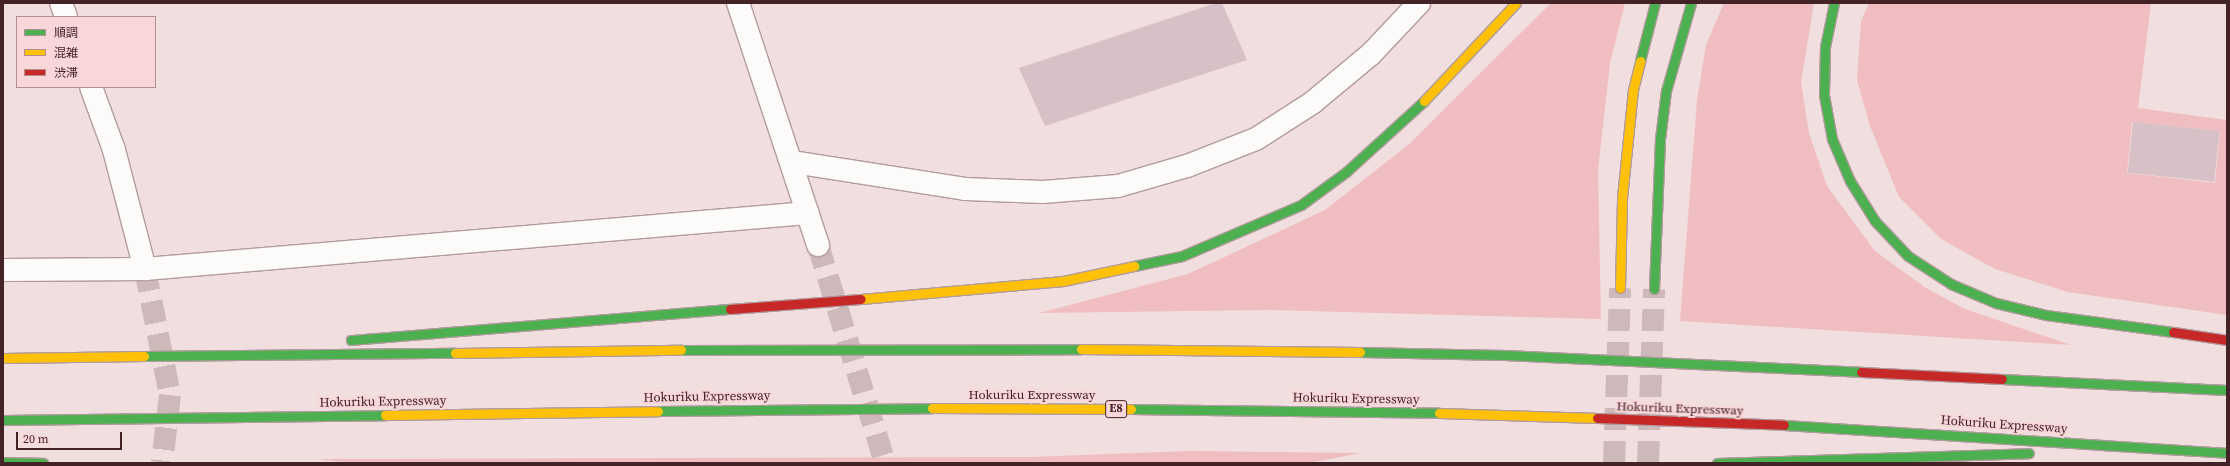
<!DOCTYPE html>
<meta charset="utf-8">
<style>
body{margin:0}
#map{position:relative;width:2230px;height:466px;overflow:hidden;background:#f1dedf;font-family:"Source Serif 4","Noto Sans JP",serif}
div>[style]{position:absolute}
[style*='--x']{left:calc(var(--x)*1px);top:calc(var(--y)*1px);width:calc(var(--w)*1px);rotate:calc(var(--a)*1deg)}
.green>*{inset:0;background:#f0bec1}
.building>*{inset:0;background:#d7c0c6;transform-origin:0 0}
.street-tunnel>*{height:22px;margin-top:-11px;transform-origin:0;background:repeating-linear-gradient(90deg,#ceb9ba 0 22px,transparent 0 33px)}
.highway-tunnel>*{height:22px;margin-top:-11px;transform-origin:0;background:repeating-linear-gradient(90deg,#ceb9ba 0 22px,transparent 0 33px)}
.roads{filter:drop-shadow(1px 0 #b29b9d) drop-shadow(-1px 0 #b29b9d) drop-shadow(0 1px #b29b9d) drop-shadow(0 -1px #b29b9d)}
.street>*{height:22px;margin:-11px;padding:0 11px;transform-origin:11px;border-radius:11px;background:#fdfafa}
.fast>*{height:9px;margin:-4.5px;padding:0 4.5px;transform-origin:4.5px;border-radius:4.5px;background:#4caf50}
.slow>*{height:9px;margin:-4.5px;padding:0 4.5px;transform-origin:4.5px;border-radius:4.5px;background:#ffc107}
.jam>*{height:9px;margin:-4.5px;padding:0 4.5px;transform-origin:4.5px;border-radius:4.5px;background:#c62828}
span{translate:-50% -50%;white-space:nowrap;text-align:center;line-height:1.15;-webkit-text-stroke:4px #f9d6d8;paint-order:stroke}
.shield-label span{padding:1px 3px;background:#f9d6d8;border:1px solid;border-radius:3px;-webkit-text-stroke-width:0}
.shield-label{font-size:12px;color:#432326;font-weight:700}
.street-label{font-size:13px;color:#432326}
.frame{position:absolute;inset:0;border:4px solid #432326;pointer-events:none}
.legend{position:absolute;left:16px;top:16px;width:140px;height:72px;box-sizing:border-box;background:#f9d6d8;border:1px solid #b08e91;margin:0;padding:5px 7px;list-style:none;font-size:12px;color:#432326}
.legend li{display:flex;align-items:center;gap:8px;height:20px}
.legend b{width:20px;border:1px solid #b08e91}
.scale{position:absolute;left:16px;top:432px;width:106px;height:18px;box-sizing:border-box;border:2px solid #432326;border-top:0;padding-left:5px;font-size:12px;line-height:14px;white-space:nowrap;color:#432326;-webkit-text-stroke:3px #f9d6d8;paint-order:stroke}
</style>
<div id="map">
<div class="green">
<div style="clip-path:polygon(1551px 3px,1625px 3px,1610px 63px,1598px 170px,1601px 319px,1269px 310px,1039px 313px,1188px 274px,1325px 210px,1408px 145px)"></div>
<div style="clip-path:polygon(1724px 3px,1814px 3px,1801px 82px,1809px 133px,1827px 186px,1875px 251px,1926px 288px,1965px 309px,2071px 345px,1680px 321px,1697px 100px,1706px 45px)"></div>
<div style="clip-path:polygon(evenodd,1869px 3px,2151px 3px,2138px 108px,2227px 120px,2227px 315px,2068px 292px,1995px 269px,1941px 239px,1899px 197px,1870px 126px,1857px 80px,1861px 21px,1869px 3px,2132px 122px,2220px 131px,2215px 183px,2127px 173px,2132px 122px)"></div>
<div style="clip-path:polygon(1189px 451px,1361px 453px,1309px 463px,354px 463px,315px 459px,1030px 457px)"></div>
</div>
<div class="building">
<div style="clip-path:polygon(1216px 3px,1222px 3px,1247px 60px,1045px 126px,1019px 68px)"></div>
<div style="left:2133px;top:122px;width:87px;height:51px;rotate:6deg"></div>
</div>
<div class="street-tunnel">
<div style="--x:818;--y:245;--w:228;--a:72.9"></div>
<div style="--x:145;--y:269;--w:128;--a:78.8"></div>
<div style="--x:170;--y:395;--w:68;--a:96.7"></div>
</div>
<div class="highway-tunnel">
<div style="--x:1614;--y:463;--w:175;--a:-88"></div>
<div style="--x:1648;--y:463;--w:174;--a:-88"></div>
</div>
<div class="roads">
<div class="street">
<div style="--x:61;--y:3;--w:15;--a:70"></div>
<div style="--x:738;--y:3;--w:255;--a:71.7"></div>
<div style="--x:91;--y:87;--w:67;--a:69.9"></div>
<div style="--x:114;--y:150;--w:123;--a:75.4"></div>
<div style="--x:793;--y:162;--w:174;--a:8.9"></div>
<div style="--x:965;--y:189;--w:78;--a:2.2"></div>
<div style="--x:1043;--y:192;--w:75;--a:-4.6"></div>
<div style="--x:1118;--y:186;--w:72;--a:-16.2"></div>
<div style="--x:1187;--y:166;--w:74;--a:-21.4"></div>
<div style="--x:1256;--y:139;--w:67;--a:-32.7"></div>
<div style="--x:1312;--y:103;--w:77;--a:-39.7"></div>
<div style="--x:1371;--y:54;--w:70;--a:-46.7"></div>
<div style="--x:3;--y:270;--w:142;--a:-0.4"></div>
<div style="--x:145;--y:269;--w:665;--a:-4.83"></div>
</div>
<div class="fast">
<div style="--x:1834;--y:3;--w:45;--a:101.6"></div>
<div style="--x:1825;--y:47;--w:48;--a:91.2"></div>
<div style="--x:1824;--y:95;--w:45;--a:79.7"></div>
<div style="--x:1832;--y:139;--w:46;--a:66.8"></div>
<div style="--x:1850;--y:181;--w:47;--a:58"></div>
<div style="--x:1875;--y:221;--w:48;--a:46.7"></div>
<div style="--x:1908;--y:256;--w:51;--a:33.1"></div>
<div style="--x:1951;--y:284;--w:49;--a:22.9"></div>
<div style="--x:1996;--y:303;--w:51;--a:13.5"></div>
<div style="--x:2046;--y:315;--w:128;--a:7.6"></div>
<div style="--x:1640;--y:61;--w:60;--a:-75.5"></div>
<div style="--x:1134;--y:266;--w:49;--a:-11.8"></div>
<div style="--x:1182;--y:256;--w:129;--a:-23.2"></div>
<div style="--x:1301;--y:205;--w:56;--a:-36.3"></div>
<div style="--x:1346;--y:172;--w:105;--a:-42.3"></div>
<div style="--x:1654;--y:289;--w:150;--a:-87.7"></div>
<div style="--x:1660;--y:139;--w:48;--a:-82.9"></div>
<div style="--x:1666;--y:91;--w:91;--a:-74.1"></div>
<div style="--x:351;--y:340;--w:380;--a:-4.7"></div>
<div style="--x:681;--y:350;--w:400;--a:-0.1"></div>
<div style="--x:1360;--y:352;--w:144;--a:1.2"></div>
<div style="--x:1504;--y:355;--w:357;--a:2.7"></div>
<div style="--x:144;--y:356;--w:311;--a:-0.6"></div>
<div style="--x:2002;--y:379;--w:225;--a:2.8"></div>
<div style="--x:1131;--y:409;--w:308;--a:0.7"></div>
<div style="--x:658;--y:411;--w:274;--a:-0.6"></div>
<div style="--x:3;--y:420;--w:382;--a:-0.7"></div>
<div style="--x:1784;--y:425;--w:444;--a:3.6"></div>
<div style="--x:3;--y:462;--w:40;--a:1.4"></div>
<div style="--x:1717;--y:463;--w:312;--a:-1.8"></div>
</div>
<div class="slow">
<div style="--x:1424;--y:101;--w:134;--a:-46.8"></div>
<div style="--x:1620;--y:288;--w:90;--a:-88.7"></div>
<div style="--x:1622;--y:198;--w:109;--a:-84.2"></div>
<div style="--x:1633;--y:90;--w:30;--a:-76"></div>
<div style="--x:861;--y:299;--w:203;--a:-5.1"></div>
<div style="--x:1063;--y:281;--w:73;--a:-11.9"></div>
<div style="--x:1081;--y:349;--w:279;--a:0.6"></div>
<div style="--x:455;--y:353;--w:226;--a:-0.8"></div>
<div style="--x:3;--y:358;--w:141;--a:-0.8"></div>
<div style="--x:932;--y:408;--w:199;--a:0.3"></div>
<div style="--x:1439;--y:413;--w:158;--a:1.8"></div>
<div style="--x:385;--y:415;--w:273;--a:-0.8"></div>
</div>
<div class="jam">
<div style="--x:730;--y:309;--w:131;--a:-4.4"></div>
<div style="--x:2173;--y:332;--w:55;--a:8.4"></div>
<div style="--x:1861;--y:372;--w:141;--a:2.8"></div>
<div style="--x:1597;--y:418;--w:187;--a:2.1"></div>
</div>
</div>
<div class="shield-label">
<span style="left:1116px;top:409px">E8</span>
</div>
<div class="street-label">
<span style="left:1032px;top:395px">Hokuriku Expressway</span>
<span style="left:707px;top:397px;rotate:-1deg">Hokuriku Expressway</span>
<span style="left:1356px;top:399px;rotate:1deg">Hokuriku Expressway</span>
<span style="left:383px;top:402px;rotate:-1deg">Hokuriku Expressway</span>
<span style="left:1680px;top:409px;rotate:2deg">Hokuriku Expressway</span>
<span style="left:2004px;top:425px;rotate:4deg">Hokuriku Expressway</span>
</div>
<div class="frame"></div>
<ul class="legend">
<li><b style="height:5px;background:#4caf50"></b>順調</li>
<li><b style="height:5px;background:#ffc107"></b>混雑</li>
<li><b style="height:5px;background:#c62828"></b>渋滞</li>
</ul>
<div class="scale">20 m</div>
</div>
